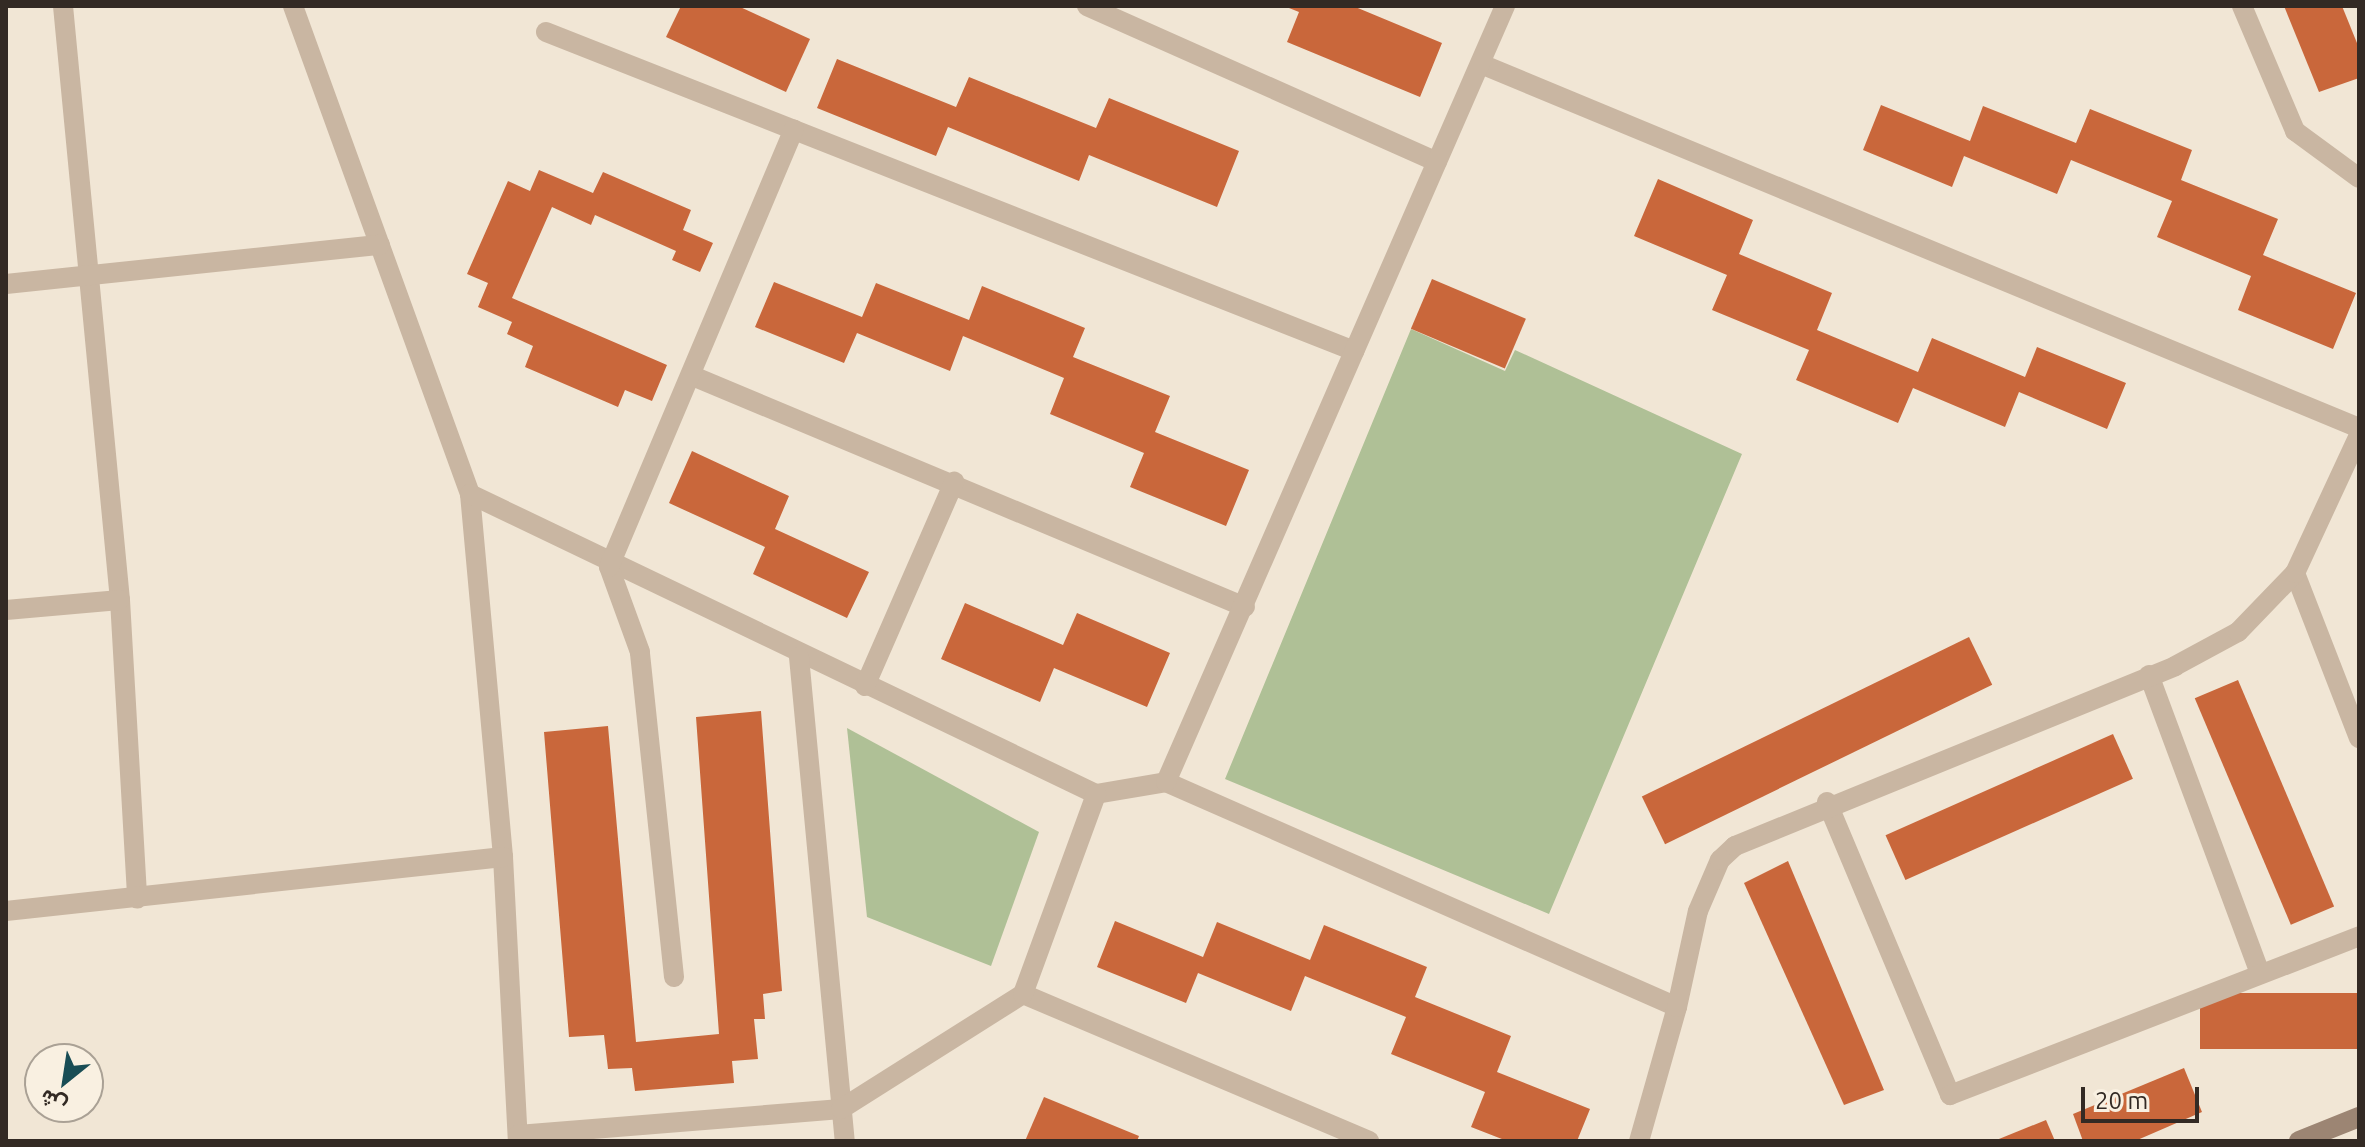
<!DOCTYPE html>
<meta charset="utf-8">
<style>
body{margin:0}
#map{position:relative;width:2365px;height:1147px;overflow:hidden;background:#f1e6d5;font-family:Ubuntu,Vazirmatn,sans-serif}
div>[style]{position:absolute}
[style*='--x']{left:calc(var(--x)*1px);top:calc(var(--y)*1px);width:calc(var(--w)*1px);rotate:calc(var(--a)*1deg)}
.green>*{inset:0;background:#afc096}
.building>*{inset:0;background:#c9673b;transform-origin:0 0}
.street>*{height:20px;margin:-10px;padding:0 10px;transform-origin:10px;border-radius:10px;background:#c9b6a2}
.secondary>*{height:20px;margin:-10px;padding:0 10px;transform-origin:10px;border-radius:10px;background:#9c8573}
span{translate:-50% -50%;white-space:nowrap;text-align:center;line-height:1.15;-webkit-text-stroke:8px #f9f0e1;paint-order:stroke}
.frame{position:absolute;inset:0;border:8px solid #332a24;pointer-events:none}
.north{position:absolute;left:24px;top:1043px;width:80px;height:80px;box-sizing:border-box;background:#f9f0e1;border:2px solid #aaa195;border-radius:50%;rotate:210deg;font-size:22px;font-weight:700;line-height:32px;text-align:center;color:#332a24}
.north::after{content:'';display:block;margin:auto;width:28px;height:36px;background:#194d55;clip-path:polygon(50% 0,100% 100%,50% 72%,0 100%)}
.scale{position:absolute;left:2081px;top:1087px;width:118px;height:36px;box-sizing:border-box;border:4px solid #332a24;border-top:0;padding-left:10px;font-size:24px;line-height:28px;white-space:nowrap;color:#332a24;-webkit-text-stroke:6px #f9f0e1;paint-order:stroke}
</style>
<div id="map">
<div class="green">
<div style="clip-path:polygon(1411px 329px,1505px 371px,1515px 350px,1742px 454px,1549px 914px,1225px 779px)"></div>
<div style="clip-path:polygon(847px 728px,1039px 832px,991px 966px,867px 917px)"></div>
</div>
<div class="building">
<div style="clip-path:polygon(681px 6px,738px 6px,810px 39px,786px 92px,666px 37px)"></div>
<div style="clip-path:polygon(1284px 6px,1353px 6px,1442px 43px,1420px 97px,1287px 42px,1299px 12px)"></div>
<div style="clip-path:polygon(2284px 6px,2342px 6px,2359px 48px,2359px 78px,2319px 92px)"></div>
<div style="clip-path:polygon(837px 59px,956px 107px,969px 77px,1096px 128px,1109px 98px,1239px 151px,1217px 207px,1089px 155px,1079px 181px,948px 127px,936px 156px,817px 108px)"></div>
<div style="clip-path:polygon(1881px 105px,1970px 141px,1983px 106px,2076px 143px,2090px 109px,2192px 150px,2181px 180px,2278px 219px,2263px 255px,2356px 293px,2333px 349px,2238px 310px,2251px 276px,2157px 237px,2172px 201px,2071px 160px,2057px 194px,1964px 156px,1952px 187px,1863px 150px)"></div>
<div style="clip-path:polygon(539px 170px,593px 193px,603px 172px,691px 210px,683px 230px,713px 243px,700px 272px,672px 260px,676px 251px,595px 215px,591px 225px,552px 207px,512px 298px,667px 365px,652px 401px,625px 390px,618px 407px,525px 367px,533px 346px,507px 334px,512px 322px,478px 307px,488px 283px,467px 274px,508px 181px,530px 191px)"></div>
<div style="clip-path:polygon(1658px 179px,1753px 220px,1739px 254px,1832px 293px,1817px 330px,1918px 372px,1932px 338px,2025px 377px,2037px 347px,2126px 383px,2107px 429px,2019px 392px,2005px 427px,1913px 388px,1898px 423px,1796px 380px,1809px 350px,1712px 310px,1727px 275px,1634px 236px)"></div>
<div style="left:1432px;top:279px;width:102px;height:54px;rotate:23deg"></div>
<div style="clip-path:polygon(774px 282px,862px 317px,876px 283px,969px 320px,982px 286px,1085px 328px,1073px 357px,1170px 396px,1155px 432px,1249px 470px,1226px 526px,1130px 487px,1144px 453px,1050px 414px,1064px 378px,963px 336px,950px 371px,857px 333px,844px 363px,755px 327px)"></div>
<div style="clip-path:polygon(692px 451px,789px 496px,775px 529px,869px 572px,847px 618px,753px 574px,765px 547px,669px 503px)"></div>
<div style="clip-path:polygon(965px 603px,1063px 645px,1077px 613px,1170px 653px,1147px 707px,1054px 668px,1040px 702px,941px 659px)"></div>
<div style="left:1969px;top:637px;width:53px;height:364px;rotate:64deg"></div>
<div style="left:2238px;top:680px;width:246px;height:47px;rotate:67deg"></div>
<div style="clip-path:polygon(761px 711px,782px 991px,763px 994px,765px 1019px,754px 1019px,758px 1059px,732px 1061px,734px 1083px,635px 1091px,632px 1068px,608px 1069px,604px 1035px,569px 1037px,544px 732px,608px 726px,636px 1042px,719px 1034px,696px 717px)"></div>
<div style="left:2113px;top:734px;width:49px;height:249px;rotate:66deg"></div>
<div style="clip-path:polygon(1788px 861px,1884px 1090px,1844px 1105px,1744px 883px)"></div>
<div style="clip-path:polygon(1115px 921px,1203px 957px,1217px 922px,1310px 960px,1324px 925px,1427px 967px,1415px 997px,1511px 1036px,1497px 1072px,1590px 1109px,1577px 1141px,1507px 1141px,1471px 1127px,1485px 1092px,1391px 1054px,1406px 1017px,1305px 976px,1291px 1011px,1198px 973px,1186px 1003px,1097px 967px)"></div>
<div style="left:2359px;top:993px;width:56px;height:159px;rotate:90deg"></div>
<div style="clip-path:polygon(2184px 1068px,2202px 1112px,2135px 1141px,2083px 1141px,2073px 1114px)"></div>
<div style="clip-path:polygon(1044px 1097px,1139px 1136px,1137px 1141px,1025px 1141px)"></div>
<div style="clip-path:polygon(2046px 1120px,2055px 1141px,1994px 1141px)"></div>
</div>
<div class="street">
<div style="--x:63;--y:6;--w:597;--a:84.52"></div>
<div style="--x:120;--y:600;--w:299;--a:86.7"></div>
<div style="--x:293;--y:6;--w:519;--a:70.06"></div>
<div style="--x:470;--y:494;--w:364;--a:84.8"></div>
<div style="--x:503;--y:857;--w:284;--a:87"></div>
<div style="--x:1087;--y:6;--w:383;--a:24"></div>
<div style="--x:2242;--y:6;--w:136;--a:67"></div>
<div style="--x:2295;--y:131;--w:79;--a:36.3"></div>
<div style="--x:546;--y:32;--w:869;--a:21.54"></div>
<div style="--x:1481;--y:64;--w:950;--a:22.52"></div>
<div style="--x:6;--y:284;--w:376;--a:-6"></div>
<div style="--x:695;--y:377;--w:596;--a:22.69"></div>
<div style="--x:470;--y:494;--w:694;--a:25.61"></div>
<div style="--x:1096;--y:794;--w:71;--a:-9.7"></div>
<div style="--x:1166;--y:782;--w:558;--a:23.76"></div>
<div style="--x:1677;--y:1007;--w:139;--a:105.8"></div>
<div style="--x:2295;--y:573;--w:177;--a:68.8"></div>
<div style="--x:6;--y:610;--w:114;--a:-5"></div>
<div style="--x:799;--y:657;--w:486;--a:84.6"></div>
<div style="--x:2149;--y:675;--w:318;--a:69.6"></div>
<div style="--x:865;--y:686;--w:223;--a:-66.4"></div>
<div style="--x:1166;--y:782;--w:847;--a:-66.4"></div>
<div style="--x:1827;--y:802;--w:318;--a:67.2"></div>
<div style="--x:1950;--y:1095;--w:439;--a:-21.2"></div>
<div style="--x:6;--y:911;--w:500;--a:-6.2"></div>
<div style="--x:674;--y:977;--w:327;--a:-96"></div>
<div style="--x:640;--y:652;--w:90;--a:-110"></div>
<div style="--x:609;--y:567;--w:475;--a:-67.1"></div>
<div style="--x:1023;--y:994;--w:376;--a:23"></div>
<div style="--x:1677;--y:1007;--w:98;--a:-77.7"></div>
<div style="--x:1698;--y:911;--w:56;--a:-66.7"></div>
<div style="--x:1720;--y:860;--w:21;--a:-43"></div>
<div style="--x:1735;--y:846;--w:475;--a:-22.2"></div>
<div style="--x:2175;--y:666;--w:72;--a:-28.4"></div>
<div style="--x:2238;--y:632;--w:82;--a:-46"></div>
<div style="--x:2295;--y:573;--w:152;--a:-65.1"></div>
<div style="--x:518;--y:1135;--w:324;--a:-4.6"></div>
<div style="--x:841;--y:1109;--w:215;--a:-32.3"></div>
<div style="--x:1023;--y:994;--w:213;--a:-69.9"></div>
</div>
<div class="secondary">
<div style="--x:2299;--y:1141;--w:65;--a:-21.8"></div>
</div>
<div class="frame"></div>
<div class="north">ش</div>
<div class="scale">20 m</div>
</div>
